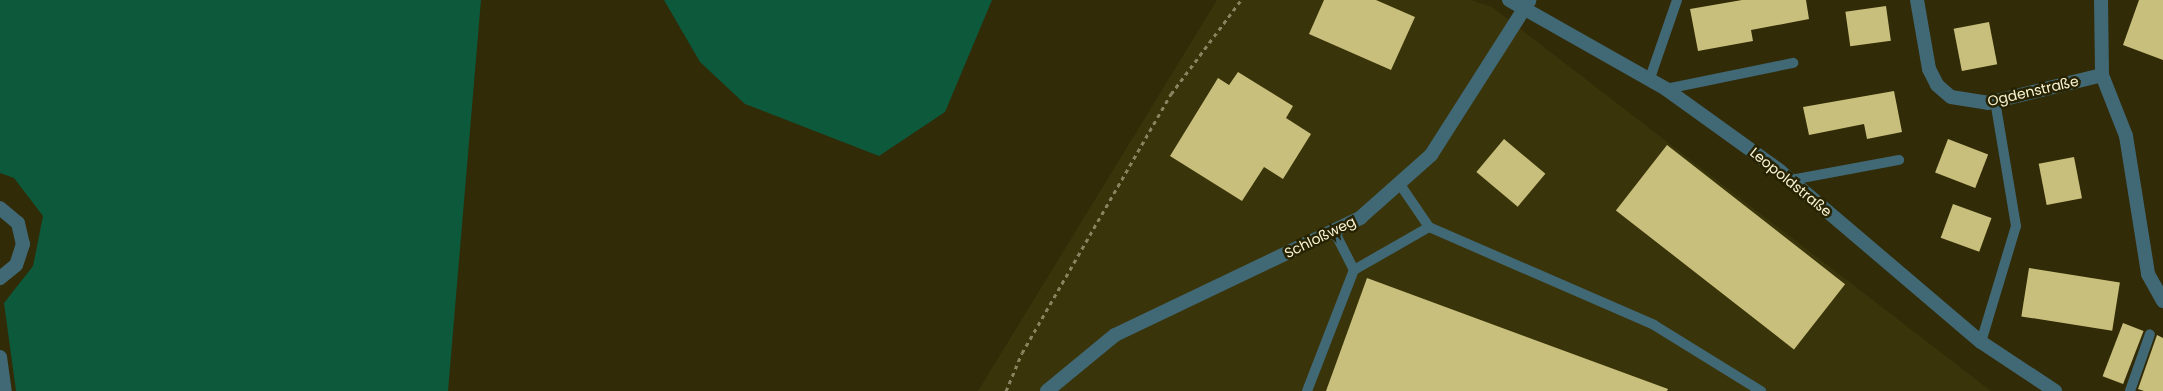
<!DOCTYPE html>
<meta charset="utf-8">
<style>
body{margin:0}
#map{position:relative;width:2163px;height:391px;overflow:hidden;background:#312b07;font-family:Poppins,sans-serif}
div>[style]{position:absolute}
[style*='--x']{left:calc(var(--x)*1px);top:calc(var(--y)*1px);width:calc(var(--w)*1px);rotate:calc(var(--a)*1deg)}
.built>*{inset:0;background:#3a340a}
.green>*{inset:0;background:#0d593b}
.building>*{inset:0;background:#c9bf7c;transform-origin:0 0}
.path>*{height:3px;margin-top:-1.5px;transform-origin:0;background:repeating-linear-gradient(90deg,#898360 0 4px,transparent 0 8px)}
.service>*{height:10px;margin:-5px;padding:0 5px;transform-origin:5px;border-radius:5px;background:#416875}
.minor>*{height:14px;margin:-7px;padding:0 7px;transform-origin:7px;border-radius:7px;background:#416875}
span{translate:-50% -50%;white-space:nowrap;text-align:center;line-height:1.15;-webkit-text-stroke:5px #272200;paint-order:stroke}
.street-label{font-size:14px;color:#f9f4d3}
</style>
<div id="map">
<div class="built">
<div style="clip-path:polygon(1217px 0,1471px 0,1492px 7px,1991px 391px,978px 391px)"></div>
</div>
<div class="green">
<div style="clip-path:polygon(0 0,481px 0,448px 391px,16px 391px,4px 303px,33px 266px,43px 216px,14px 178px,0 173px)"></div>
<div style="clip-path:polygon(664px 0,992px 0,945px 112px,879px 156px,745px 104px,700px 62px)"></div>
</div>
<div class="building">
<div style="clip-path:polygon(1324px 0,1376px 0,1415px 17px,1391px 70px,1309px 34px)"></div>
<div style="clip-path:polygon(1742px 0,1806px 0,1809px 19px,1751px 30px,1753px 41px,1698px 51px,1690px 9px)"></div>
<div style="clip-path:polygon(2139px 0,2163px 0,2163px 60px,2123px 45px)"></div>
<div style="left:1886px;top:6px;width:35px;height:41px;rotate:82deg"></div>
<div style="left:1989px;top:22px;width:43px;height:36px;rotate:79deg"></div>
<div style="clip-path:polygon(1238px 72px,1293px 106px,1286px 118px,1311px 134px,1283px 179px,1264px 167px,1242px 201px,1170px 156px,1218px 78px,1229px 85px)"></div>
<div style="clip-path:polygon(1894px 91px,1902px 132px,1867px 139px,1864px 124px,1809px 135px,1803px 107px)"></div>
<div style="left:1504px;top:139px;width:54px;height:43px;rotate:40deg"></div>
<div style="left:1948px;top:139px;width:43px;height:36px;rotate:21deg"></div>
<div style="left:1667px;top:145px;width:226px;height:83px;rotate:38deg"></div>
<div style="left:2074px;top:157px;width:42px;height:36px;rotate:79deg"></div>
<div style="left:1953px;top:204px;width:41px;height:36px;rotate:20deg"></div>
<div style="left:2029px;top:268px;width:92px;height:49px;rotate:9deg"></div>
<div style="clip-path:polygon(1367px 278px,1668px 389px,1667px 391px,1326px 391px)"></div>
<div style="left:2123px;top:323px;width:22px;height:57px;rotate:21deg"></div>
<div style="clip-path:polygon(2157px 335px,2163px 338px,2163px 391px,2144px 391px,2138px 389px)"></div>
</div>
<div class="path">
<div style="--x:1006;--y:391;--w:41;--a:-67.2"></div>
<div style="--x:1022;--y:353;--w:299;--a:-60.1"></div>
<div style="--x:1171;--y:94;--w:117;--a:-53.3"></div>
</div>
<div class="service">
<div style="--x:1650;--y:78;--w:83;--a:-70.9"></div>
<div style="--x:1666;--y:89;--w:130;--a:-11.6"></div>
<div style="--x:1791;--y:180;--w:110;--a:-10.5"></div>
<div style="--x:1399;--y:183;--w:53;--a:55.7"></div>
<div style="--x:1429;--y:227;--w:245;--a:23.5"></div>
<div style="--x:1654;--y:325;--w:126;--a:31.7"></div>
<div style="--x:1354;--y:270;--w:86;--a:-29.8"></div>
<div style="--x:1981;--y:342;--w:121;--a:-73.2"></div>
<div style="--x:2016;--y:226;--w:127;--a:-99.5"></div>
<div style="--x:1307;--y:391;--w:130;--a:-68.8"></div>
<div style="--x:1354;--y:270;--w:44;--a:-117.1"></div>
<div style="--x:2130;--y:391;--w:60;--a:-70.7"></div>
</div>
<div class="minor">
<div style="--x:1509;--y:0;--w:180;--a:29.5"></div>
<div style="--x:1666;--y:89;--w:140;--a:35.7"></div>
<div style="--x:1780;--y:171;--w:264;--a:40.4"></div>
<div style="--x:1981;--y:342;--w:89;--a:33.5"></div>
<div style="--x:1917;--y:0;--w:70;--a:80.1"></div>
<div style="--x:1929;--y:69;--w:18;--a:63"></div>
<div style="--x:1937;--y:85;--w:18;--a:41"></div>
<div style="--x:1951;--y:97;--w:37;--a:9"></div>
<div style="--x:1988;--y:103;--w:117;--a:-13.8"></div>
<div style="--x:2101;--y:0;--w:75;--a:89.2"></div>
<div style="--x:2102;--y:75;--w:66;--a:68.5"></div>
<div style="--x:2126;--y:136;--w:140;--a:80.9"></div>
<div style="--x:2148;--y:274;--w:31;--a:61"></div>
<div style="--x:0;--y:208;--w:23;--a:40"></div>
<div style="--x:18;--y:223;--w:22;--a:77"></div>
<div style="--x:23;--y:244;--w:22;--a:108"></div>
<div style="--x:16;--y:265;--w:21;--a:141"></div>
<div style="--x:0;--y:357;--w:34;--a:82"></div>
<div style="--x:1047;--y:391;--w:88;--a:-39.5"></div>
<div style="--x:1115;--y:335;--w:272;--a:-25.5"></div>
<div style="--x:1360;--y:218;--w:95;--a:-41.6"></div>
<div style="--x:1431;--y:155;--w:183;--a:-57.5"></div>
</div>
<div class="street-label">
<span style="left:2033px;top:91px;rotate:-13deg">Ogdenstraße</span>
<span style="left:1791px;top:182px;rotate:39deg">Leopoldstraße</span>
<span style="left:1320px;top:237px;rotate:-26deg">Schloßweg</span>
</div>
</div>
